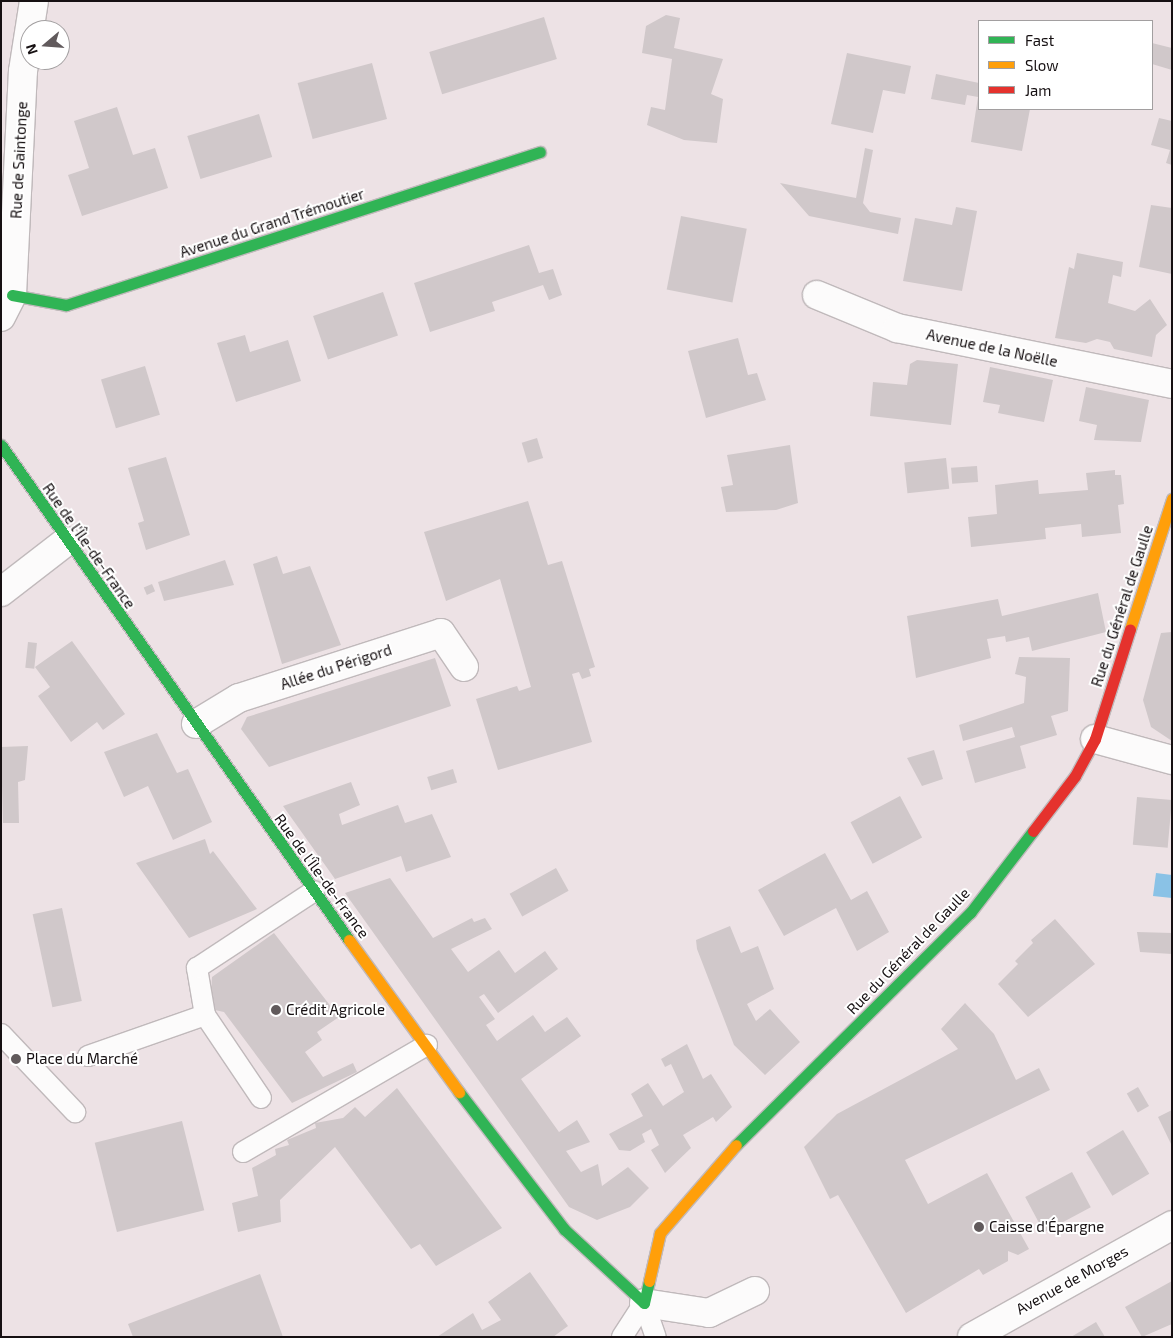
<!DOCTYPE html>
<meta charset="utf-8">
<style>
body{margin:0}
#map{position:relative;width:1173px;height:1338px;overflow:hidden;background:#ede2e5;font-family:"Exo 2",sans-serif}
div>[style]{position:absolute}
[style*='--x']{left:calc(var(--x)*1px);top:calc(var(--y)*1px);width:calc(var(--w)*1px);rotate:calc(var(--a)*1deg)}
.water>*{inset:0;background:#8ac2e6}
.building>*{inset:0;background:#d0c8ca;transform-origin:0 0}
.roads{filter:drop-shadow(1px 0 #c0b9bb) drop-shadow(-1px 0 #c0b9bb) drop-shadow(0 1px #c0b9bb) drop-shadow(0 -1px #c0b9bb)}
.lane>*{height:20px;margin:-10px;padding:0 10px;transform-origin:10px;border-radius:10px;background:#fcfbfb}
.street>*{height:28px;margin:-14px;padding:0 14px;transform-origin:14px;border-radius:14px;background:#fcfbfb}
.fast>*{height:11px;margin:-5.5px;padding:0 5.5px;transform-origin:5.5px;border-radius:5.5px;background:#30b455}
.slow>*{height:11px;margin:-5.5px;padding:0 5.5px;transform-origin:5.5px;border-radius:5.5px;background:#ff9f0a}
.jam>*{height:11px;margin:-5.5px;padding:0 5.5px;transform-origin:5.5px;border-radius:5.5px;background:#e5322d}
.dots>*{width:14px;height:14px;translate:-50% -50%;box-sizing:border-box;border:2px solid #fff;border-radius:50%}
span{translate:-50% -50%;white-space:nowrap;text-align:center;line-height:1.15;-webkit-text-stroke:4px #fff;paint-order:stroke}
.street-label{font-size:15px;color:#161012}
.poi-label{font-size:15px;color:#161012}
.left{translate:0 -50%;text-align:left}
.frame{position:absolute;inset:0;border:2px solid #161012;pointer-events:none}
.legend{position:absolute;left:978px;top:20px;width:175px;height:90px;box-sizing:border-box;background:#fff;border:1px solid #a29fa0;margin:0;padding:6px 9px;list-style:none;font-size:15px;color:#161012}
.legend li{display:flex;align-items:center;gap:10px;height:25px}
.legend b{width:25px;border:1px solid #a29fa0}
.north{position:absolute;left:20px;top:20px;width:50px;height:50px;box-sizing:border-box;background:#fff;border:1px solid #a29fa0;border-radius:50%;rotate:252deg;font-size:14px;font-weight:700;line-height:20px;text-align:center;color:#161012}
.north::after{content:'';display:block;margin:auto;width:18px;height:22px;background:#615a5c;clip-path:polygon(50% 0,100% 100%,50% 72%,0 100%)}
</style>
<div id="map">
<div class="water">
<div style="clip-path:polygon(1156px 873px,1172px 875px,1172px 898px,1153px 896px)"></div>
</div>
<div class="building">
<div style="clip-path:polygon(666px 15px,680px 18px,674px 48px,723px 59px,711px 94px,723px 99px,717px 143px,684px 140px,647px 125px,651px 107px,665px 110px,672px 59px,642px 53px,646px 26px)"></div>
<div style="left:544px;top:17px;width:44px;height:120px;rotate:73deg"></div>
<div style="clip-path:polygon(1152px 43px,1172px 48px,1172px 70px,1152px 64px)"></div>
<div style="clip-path:polygon(847px 53px,911px 66px,905px 94px,883px 90px,873px 133px,831px 124px)"></div>
<div style="left:372px;top:63px;width:58px;height:77px;rotate:75deg"></div>
<div style="clip-path:polygon(936px 74px,979px 83px,979px 109px,1030px 109px,1022px 151px,971px 142px,978px 97px,967px 95px,965px 105px,931px 99px)"></div>
<div style="clip-path:polygon(117px 107px,133px 155px,155px 148px,168px 188px,82px 216px,68px 175px,89px 168px,74px 121px)"></div>
<div style="left:259px;top:114px;width:45px;height:75px;rotate:73deg"></div>
<div style="clip-path:polygon(1159px 118px,1172px 121px,1172px 165px,1166px 163px,1170px 150px,1151px 145px)"></div>
<div style="clip-path:polygon(865px 148px,873px 150px,863px 203px,870px 212px,901px 218px,898px 234px,809px 216px,780px 183px,856px 198px)"></div>
<div style="clip-path:polygon(1151px 205px,1172px 208px,1172px 274px,1139px 267px)"></div>
<div style="clip-path:polygon(956px 207px,977px 211px,962px 291px,903px 281px,915px 218px,952px 225px)"></div>
<div style="left:681px;top:216px;width:67px;height:75px;rotate:11deg"></div>
<div style="clip-path:polygon(529px 245px,539px 273px,553px 269px,562px 295px,549px 300px,543px 285px,492px 302px,495px 311px,430px 332px,414px 283px)"></div>
<div style="clip-path:polygon(1077px 253px,1123px 262px,1121px 277px,1113px 275px,1108px 303px,1135px 311px,1150px 299px,1167px 325px,1156px 335px,1152px 357px,1114px 349px,1110px 342px,1097px 339px,1086px 343px,1055px 338px,1069px 267px,1074px 269px)"></div>
<div style="left:383px;top:292px;width:46px;height:74px;rotate:71deg"></div>
<div style="clip-path:polygon(245px 335px,250px 352px,288px 340px,301px 381px,236px 402px,217px 343px)"></div>
<div style="clip-path:polygon(738px 338px,748px 375px,757px 373px,766px 400px,706px 418px,688px 351px)"></div>
<div style="clip-path:polygon(917px 360px,958px 364px,951px 425px,870px 416px,873px 382px,907px 385px,910px 364px)"></div>
<div style="left:145px;top:366px;width:51px;height:46px;rotate:73deg"></div>
<div style="clip-path:polygon(990px 367px,1053px 380px,1044px 422px,998px 413px,1000px 405px,983px 402px)"></div>
<div style="clip-path:polygon(1086px 387px,1149px 400px,1141px 442px,1094px 440px,1097px 425px,1079px 421px)"></div>
<div style="left:537px;top:438px;width:21px;height:16px;rotate:73deg"></div>
<div style="clip-path:polygon(790px 445px,798px 503px,776px 510px,726px 512px,721px 487px,733px 485px,727px 455px)"></div>
<div style="clip-path:polygon(166px 457px,190px 535px,146px 550px,138px 523px,144px 521px,128px 468px)"></div>
<div style="left:946px;top:458px;width:31px;height:42px;rotate:84deg"></div>
<div style="left:977px;top:466px;width:16px;height:26px;rotate:86deg"></div>
<div style="clip-path:polygon(1115px 470px,1115px 475px,1121px 475px,1124px 504px,1118px 505px,1121px 533px,1082px 537px,1081px 524px,1045px 528px,1046px 539px,971px 547px,968px 517px,997px 514px,995px 485px,1038px 480px,1039px 494px,1088px 490px,1086px 473px)"></div>
<div style="clip-path:polygon(528px 501px,548px 565px,562px 561px,595px 667px,589px 669px,591px 676px,582px 679px,579px 672px,572px 674px,592px 742px,498px 770px,476px 699px,517px 686px,519px 691px,531px 687px,500px 579px,446px 601px,424px 532px)"></div>
<div style="clip-path:polygon(277px 556px,283px 574px,310px 566px,341px 645px,282px 664px,253px 564px)"></div>
<div style="clip-path:polygon(225px 560px,234px 585px,164px 601px,158px 582px)"></div>
<div style="left:152px;top:584px;width:8px;height:9px;rotate:67deg"></div>
<div style="clip-path:polygon(1098px 593px,1106px 632px,1032px 651px,1029px 637px,1006px 642px,1005px 636px,987px 639px,991px 658px,916px 678px,907px 616px,998px 599px,1002px 616px)"></div>
<div style="clip-path:polygon(1172px 632px,1172px 741px,1151px 727px,1143px 700px,1161px 633px)"></div>
<div style="clip-path:polygon(72px 641px,125px 714px,103px 730px,97px 722px,71px 742px,38px 696px,50px 687px,35px 667px)"></div>
<div style="left:28px;top:642px;width:9px;height:26px;rotate:6deg"></div>
<div style="clip-path:polygon(1019px 657px,1070px 658px,1068px 711px,1051px 716px,1057px 735px,1020px 746px,1026px 768px,975px 783px,966px 751px,1015px 737px,1012px 727px,963px 741px,959px 725px,1024px 703px,1026px 677px,1015px 674px)"></div>
<div style="clip-path:polygon(435px 658px,451px 706px,269px 767px,241px 729px,247px 717px)"></div>
<div style="clip-path:polygon(157px 733px,177px 773px,188px 769px,212px 822px,173px 840px,148px 786px,124px 797px,104px 752px)"></div>
<div style="clip-path:polygon(28px 746px,25px 780px,18px 782px,19px 823px,3px 823px,1px 747px)"></div>
<div style="clip-path:polygon(934px 750px,943px 779px,922px 786px,907px 758px)"></div>
<div style="left:453px;top:769px;width:14px;height:27px;rotate:73deg"></div>
<div style="clip-path:polygon(351px 782px,360px 805px,339px 814px,342px 825px,398px 805px,405px 823px,432px 814px,451px 857px,406px 872px,401px 856px,335px 879px,283px 806px)"></div>
<div style="left:900px;top:796px;width:47px;height:56px;rotate:62deg"></div>
<div style="left:1137px;top:797px;width:35px;height:48px;rotate:5deg"></div>
<div style="clip-path:polygon(205px 839px,210px 854px,213px 851px,257px 909px,189px 938px,136px 863px)"></div>
<div style="clip-path:polygon(825px 853px,851px 900px,867px 891px,889px 932px,857px 951px,836px 908px,784px 936px,758px 890px)"></div>
<div style="left:556px;top:868px;width:26px;height:53px;rotate:61deg"></div>
<div style="clip-path:polygon(390px 878px,433px 938px,472px 918px,474px 922px,485px 918px,492px 929px,451px 949px,468px 972px,499px 950px,515px 973px,545px 951px,558px 969px,498px 1013px,484px 994px,479px 997px,495px 1019px,486px 1025px,497px 1041px,533px 1015px,545px 1032px,567px 1017px,581px 1036px,521px 1079px,559px 1132px,577px 1120px,590px 1142px,566px 1151px,581px 1172px,598px 1164px,602px 1186px,628px 1167px,649px 1188px,630px 1207px,597px 1220px,569px 1207px,345px 893px)"></div>
<div style="left:62px;top:908px;width:95px;height:30px;rotate:78deg"></div>
<div style="clip-path:polygon(1055px 919px,1095px 964px,1028px 1017px,998px 984px,1018px 964px,1015px 961px,1033px 943px,1031px 940px)"></div>
<div style="clip-path:polygon(730px 926px,741px 953px,758px 946px,774px 989px,747px 1004px,756px 1021px,770px 1009px,800px 1042px,765px 1075px,734px 1045px,697px 949px,696px 940px)"></div>
<div style="clip-path:polygon(1137px 932px,1172px 933px,1172px 954px,1140px 952px)"></div>
<div style="clip-path:polygon(274px 933px,339px 1017px,317px 1032px,322px 1040px,305px 1052px,323px 1077px,353px 1063px,357px 1072px,292px 1103px,224px 1012px,210px 1009px,212px 977px)"></div>
<div style="clip-path:polygon(965px 1003px,994px 1034px,1016px 1080px,1039px 1068px,1050px 1090px,905px 1160px,928px 1204px,987px 1173px,1029px 1249px,1018px 1255px,1008px 1251px,1008px 1261px,983px 1275px,979px 1269px,906px 1313px,838px 1195px,830px 1199px,804px 1147px,837px 1114px,958px 1049px,941px 1029px)"></div>
<div style="clip-path:polygon(687px 1044px,703px 1079px,711px 1074px,732px 1107px,716px 1122px,713px 1117px,683px 1135px,691px 1148px,665px 1173px,651px 1150px,659px 1145px,651px 1129px,642px 1134px,645px 1142px,630px 1151px,619px 1150px,609px 1134px,643px 1116px,631px 1094px,648px 1083px,663px 1106px,684px 1092px,671px 1064px,665px 1067px,661px 1059px)"></div>
<div style="left:1138px;top:1087px;width:22px;height:13px;rotate:60deg"></div>
<div style="clip-path:polygon(397px 1088px,502px 1228px,436px 1266px,420px 1244px,411px 1249px,335px 1147px,280px 1200px,281px 1222px,238px 1232px,232px 1203px,258px 1196px,252px 1168px,276px 1155px,275px 1149px,289px 1145px,287px 1140px,316px 1128px,315px 1123px,343px 1118px,355px 1107px,365px 1117px)"></div>
<div style="clip-path:polygon(1172px 1110px,1172px 1146px,1158px 1117px)"></div>
<div style="left:182px;top:1121px;width:92px;height:90px;rotate:76deg"></div>
<div style="left:1123px;top:1130px;width:51px;height:43px;rotate:59deg"></div>
<div style="left:1072px;top:1172px;width:40px;height:53px;rotate:62deg"></div>
<div style="clip-path:polygon(530px 1272px,568px 1326px,553px 1337px,437px 1337px,473px 1313px,482px 1330px,501px 1320px,488px 1302px)"></div>
<div style="clip-path:polygon(260px 1274px,283px 1337px,133px 1337px,128px 1324px)"></div>
<div style="clip-path:polygon(1172px 1281px,1172px 1324px,1142px 1337px,1125px 1307px)"></div>
<div style="clip-path:polygon(1096px 1322px,1105px 1337px,1071px 1337px)"></div>
</div>
<div class="roads">
<div class="lane">
<div style="--x:205;--y:1015;--w:100;--a:56"></div>
<div style="--x:1;--y:1034;--w:108;--a:46.5"></div>
<div style="--x:88;--y:1056;--w:124;--a:-19.3"></div>
<div style="--x:205;--y:1015;--w:48;--a:-99.7"></div>
<div style="--x:197;--y:968;--w:140;--a:-33.3"></div>
<div style="--x:243;--y:1152;--w:213;--a:-30.2"></div>
<div style="--x:644;--y:1303;--w:36;--a:71"></div>
<div style="--x:622;--y:1337;--w:40;--a:-57.1"></div>
</div>
<div class="street">
<div style="--x:817;--y:295;--w:87;--a:22.4"></div>
<div style="--x:897;--y:328;--w:281;--a:11.5"></div>
<div style="--x:1;--y:317;--w:25;--a:-63"></div>
<div style="--x:12;--y:295;--w:224;--a:-87.2"></div>
<div style="--x:23;--y:71;--w:71;--a:-81.1"></div>
<div style="--x:1;--y:592;--w:83;--a:-37.7"></div>
<div style="--x:196;--y:724;--w:50;--a:-31.2"></div>
<div style="--x:239;--y:698;--w:212;--a:-17.8"></div>
<div style="--x:441;--y:633;--w:41;--a:55.9"></div>
<div style="--x:1095;--y:739;--w:80;--a:15.3"></div>
<div style="--x:644;--y:1303;--w:66;--a:8.7"></div>
<div style="--x:709;--y:1313;--w:51;--a:-25.6"></div>
<div style="--x:972;--y:1337;--w:229;--a:-29.2"></div>
</div>
<div class="fast">
<div style="--x:12;--y:295;--w:55;--a:10.5"></div>
<div style="--x:66;--y:305;--w:498;--a:-17.9"></div>
<div style="--x:1;--y:445;--w:605;--a:54.89"></div>
<div style="--x:459;--y:1092;--w:173;--a:52.5"></div>
<div style="--x:564;--y:1229;--w:109;--a:42.8"></div>
<div style="--x:644;--y:1303;--w:23;--a:-77"></div>
<div style="--x:736;--y:1145;--w:330;--a:-44.8"></div>
<div style="--x:970;--y:913;--w:103;--a:-52.5"></div>
</div>
<div class="slow">
<div style="--x:1130;--y:629;--w:137;--a:-72.1"></div>
<div style="--x:349;--y:940;--w:188;--a:54.1"></div>
<div style="--x:649;--y:1281;--w:49;--a:-77.1"></div>
<div style="--x:660;--y:1233;--w:116;--a:-49.2"></div>
</div>
<div class="jam">
<div style="--x:1033;--y:831;--w:69;--a:-52.6"></div>
<div style="--x:1075;--y:776;--w:42;--a:-61.6"></div>
<div style="--x:1095;--y:739;--w:115;--a:-72.3"></div>
</div>
</div>
<div class="dots">
<div style="left:276px;top:1010px;background:#615a5c"></div>
<div style="left:16px;top:1059px;background:#615a5c"></div>
<div style="left:979px;top:1227px;background:#615a5c"></div>
</div>
<div class="street-label">
<span style="left:19px;top:160px;rotate:-87deg">Rue de Saintonge</span>
<span style="left:272px;top:223px;rotate:-18deg">Avenue du Grand Trémoutier</span>
<span style="left:992px;top:348px;rotate:12deg">Avenue de la Noëlle</span>
<span style="left:89px;top:546px;rotate:55deg">Rue de l'Île-de-France</span>
<span style="left:1122px;top:606px;rotate:-72deg">Rue du Général de Gaulle</span>
<span style="left:336px;top:667px;rotate:-18deg">Allée du Périgord</span>
<span style="left:322px;top:876px;rotate:54deg">Rue de l'Île-de-France</span>
<span style="left:908px;top:951px;rotate:-46deg">Rue du Général de Gaulle</span>
<span style="left:1072px;top:1280px;rotate:-29deg">Avenue de Morges</span>
</div>
<div class="poi-label">
<span class="left" style="left:286px;top:1010px">Crédit Agricole</span>
<span class="left" style="left:26px;top:1059px">Place du Marché</span>
<span class="left" style="left:989px;top:1227px">Caisse d'Épargne</span>
</div>
<div class="frame"></div>
<ul class="legend">
<li><b style="height:6px;background:#30b455"></b>Fast</li>
<li><b style="height:6px;background:#ff9f0a"></b>Slow</li>
<li><b style="height:6px;background:#e5322d"></b>Jam</li>
</ul>
<div class="north">N</div>
</div>
